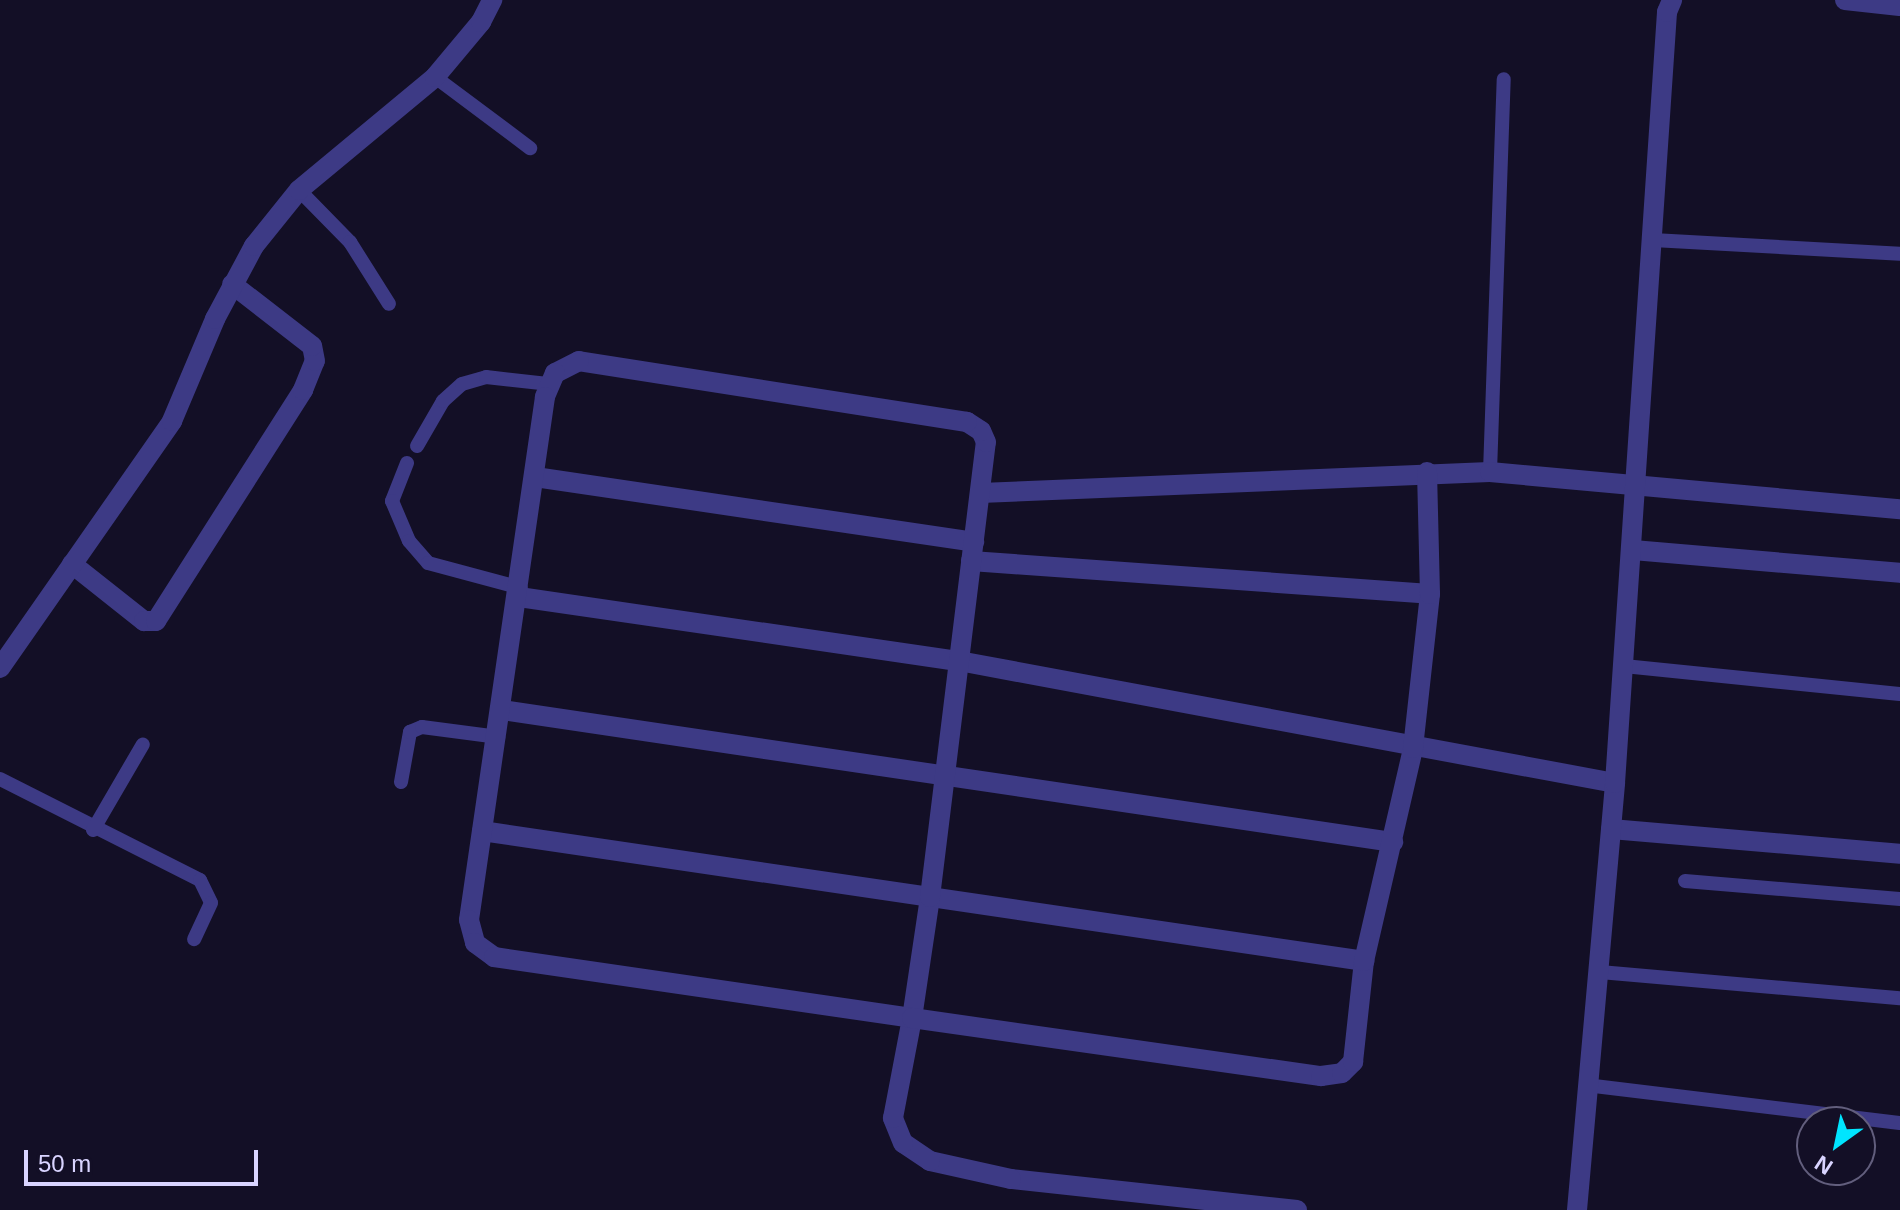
<!DOCTYPE html>
<style>
body{margin:0}
#map{position:relative;width:1900px;height:1210px;overflow:hidden;background:#130f26;font-family:Helvetica,sans-serif}
div>[style]{position:absolute}
[style*='--x']{left:calc(var(--x)*1px);top:calc(var(--y)*1px);width:calc(var(--w)*1px);rotate:calc(var(--a)*1deg)}
.lane>*{height:14px;margin:-7px;padding:0 7px;transform-origin:7px;border-radius:7px;background:#3d3a85}
.street>*{height:20px;margin:-10px;padding:0 10px;transform-origin:10px;border-radius:10px;background:#3d3a85}
span{translate:-50% -50%;white-space:nowrap;text-align:center;line-height:1.15;-webkit-text-stroke:6px #130f26;paint-order:stroke}
.north{position:absolute;left:1796px;top:1106px;width:80px;height:80px;box-sizing:border-box;background:#130f26;border:2px solid #625e7d;border-radius:50%;rotate:213deg;font-size:22px;font-weight:700;line-height:32px;text-align:center;color:#d9d4ff}
.north::after{content:'';display:block;margin:auto;width:28px;height:36px;background:#00e5ff;clip-path:polygon(50% 0,100% 100%,50% 72%,0 100%)}
.scale{position:absolute;left:24px;top:1150px;width:234px;height:36px;box-sizing:border-box;border:4px solid #d9d4ff;border-top:0;padding-left:10px;font-size:24px;line-height:28px;white-space:nowrap;color:#d9d4ff;-webkit-text-stroke:6px #130f26;paint-order:stroke}
</style>
<div id="map">
<div class="lane">
<div style="--x:435;--y:77;--w:119;--a:36.8"></div>
<div style="--x:299;--y:190;--w:73;--a:45.6"></div>
<div style="--x:350;--y:242;--w:73;--a:57.8"></div>
<div style="--x:1653;--y:240;--w:247;--a:3.2"></div>
<div style="--x:417;--y:446;--w:52;--a:-60"></div>
<div style="--x:443;--y:401;--w:25;--a:-42"></div>
<div style="--x:462;--y:384;--w:25;--a:-16"></div>
<div style="--x:486;--y:377;--w:62;--a:6.4"></div>
<div style="--x:407;--y:463;--w:41;--a:111.5"></div>
<div style="--x:392;--y:501;--w:43;--a:67"></div>
<div style="--x:409;--y:541;--w:29;--a:49"></div>
<div style="--x:428;--y:563;--w:96;--a:15"></div>
<div style="--x:1490;--y:472;--w:393;--a:-88"></div>
<div style="--x:1624;--y:666;--w:277;--a:5.8"></div>
<div style="--x:0;--y:779;--w:224;--a:26.8"></div>
<div style="--x:200;--y:880;--w:25;--a:64"></div>
<div style="--x:211;--y:903;--w:40;--a:115"></div>
<div style="--x:401;--y:782;--w:51;--a:-79.8"></div>
<div style="--x:410;--y:732;--w:13;--a:-23"></div>
<div style="--x:422;--y:727;--w:77;--a:7.5"></div>
<div style="--x:93;--y:830;--w:99;--a:-59.8"></div>
<div style="--x:1685;--y:881;--w:216;--a:4.8"></div>
<div style="--x:1600;--y:972;--w:301;--a:5"></div>
<div style="--x:1586;--y:1085;--w:316;--a:6.9"></div>
</div>
<div class="street">
<div style="--x:1845;--y:0;--w:55;--a:6.2"></div>
<div style="--x:535;--y:477;--w:444;--a:8.4"></div>
<div style="--x:980;--y:493;--w:510;--a:-2.36"></div>
<div style="--x:1490;--y:472;--w:412;--a:5.2"></div>
<div style="--x:1633;--y:550;--w:268;--a:4.9"></div>
<div style="--x:971;--y:561;--w:460;--a:4.1"></div>
<div style="--x:72;--y:564;--w:92;--a:38.4"></div>
<div style="--x:144;--y:621;--w:12;--a:0"></div>
<div style="--x:156;--y:621;--w:274;--a:-57.5"></div>
<div style="--x:303;--y:390;--w:31;--a:-68"></div>
<div style="--x:315;--y:361;--w:15;--a:-101"></div>
<div style="--x:312;--y:346;--w:101;--a:-142.2"></div>
<div style="--x:519;--y:597;--w:445;--a:8.3"></div>
<div style="--x:959;--y:661;--w:667;--a:10.54"></div>
<div style="--x:0;--y:668;--w:301;--a:-55.1"></div>
<div style="--x:172;--y:421;--w:111;--a:-67.1"></div>
<div style="--x:215;--y:319;--w:83;--a:-61.9"></div>
<div style="--x:254;--y:246;--w:72;--a:-51.2"></div>
<div style="--x:299;--y:190;--w:177;--a:-39.7"></div>
<div style="--x:435;--y:77;--w:72;--a:-50.1"></div>
<div style="--x:481;--y:22;--w:25;--a:-63"></div>
<div style="--x:502;--y:710;--w:901;--a:8.43"></div>
<div style="--x:1611;--y:829;--w:290;--a:4.9"></div>
<div style="--x:482;--y:831;--w:892;--a:8.38"></div>
<div style="--x:1297;--y:1210;--w:288;--a:-173.8"></div>
<div style="--x:1011;--y:1179;--w:83;--a:-167.5"></div>
<div style="--x:930;--y:1161;--w:32;--a:-146"></div>
<div style="--x:903;--y:1143;--w:27;--a:-112"></div>
<div style="--x:893;--y:1118;--w:102;--a:-79.2"></div>
<div style="--x:912;--y:1018;--w:122;--a:-81.5"></div>
<div style="--x:930;--y:897;--w:458;--a:-83"></div>
<div style="--x:986;--y:442;--w:12;--a:-114"></div>
<div style="--x:981;--y:431;--w:17;--a:-147"></div>
<div style="--x:967;--y:422;--w:393;--a:-171.1"></div>
<div style="--x:579;--y:361;--w:27;--a:153"></div>
<div style="--x:555;--y:373;--w:26;--a:113"></div>
<div style="--x:545;--y:397;--w:528;--a:98.27"></div>
<div style="--x:469;--y:920;--w:24;--a:75"></div>
<div style="--x:475;--y:943;--w:24;--a:36"></div>
<div style="--x:494;--y:957;--w:422;--a:8.3"></div>
<div style="--x:912;--y:1018;--w:413;--a:8.1"></div>
<div style="--x:1321;--y:1076;--w:21;--a:-8"></div>
<div style="--x:1342;--y:1073;--w:16;--a:-45"></div>
<div style="--x:1353;--y:1062;--w:102;--a:-83.8"></div>
<div style="--x:1364;--y:961;--w:219;--a:-77"></div>
<div style="--x:1413;--y:748;--w:155;--a:-83.7"></div>
<div style="--x:1430;--y:594;--w:122;--a:-91.4"></div>
<div style="--x:1577;--y:1210;--w:429;--a:-84.9"></div>
<div style="--x:1615;--y:783;--w:773;--a:-86.14"></div>
<div style="--x:1667;--y:12;--w:13;--a:-67"></div>
</div>
<div class="north">N</div>
<div class="scale">50 m</div>
</div>
